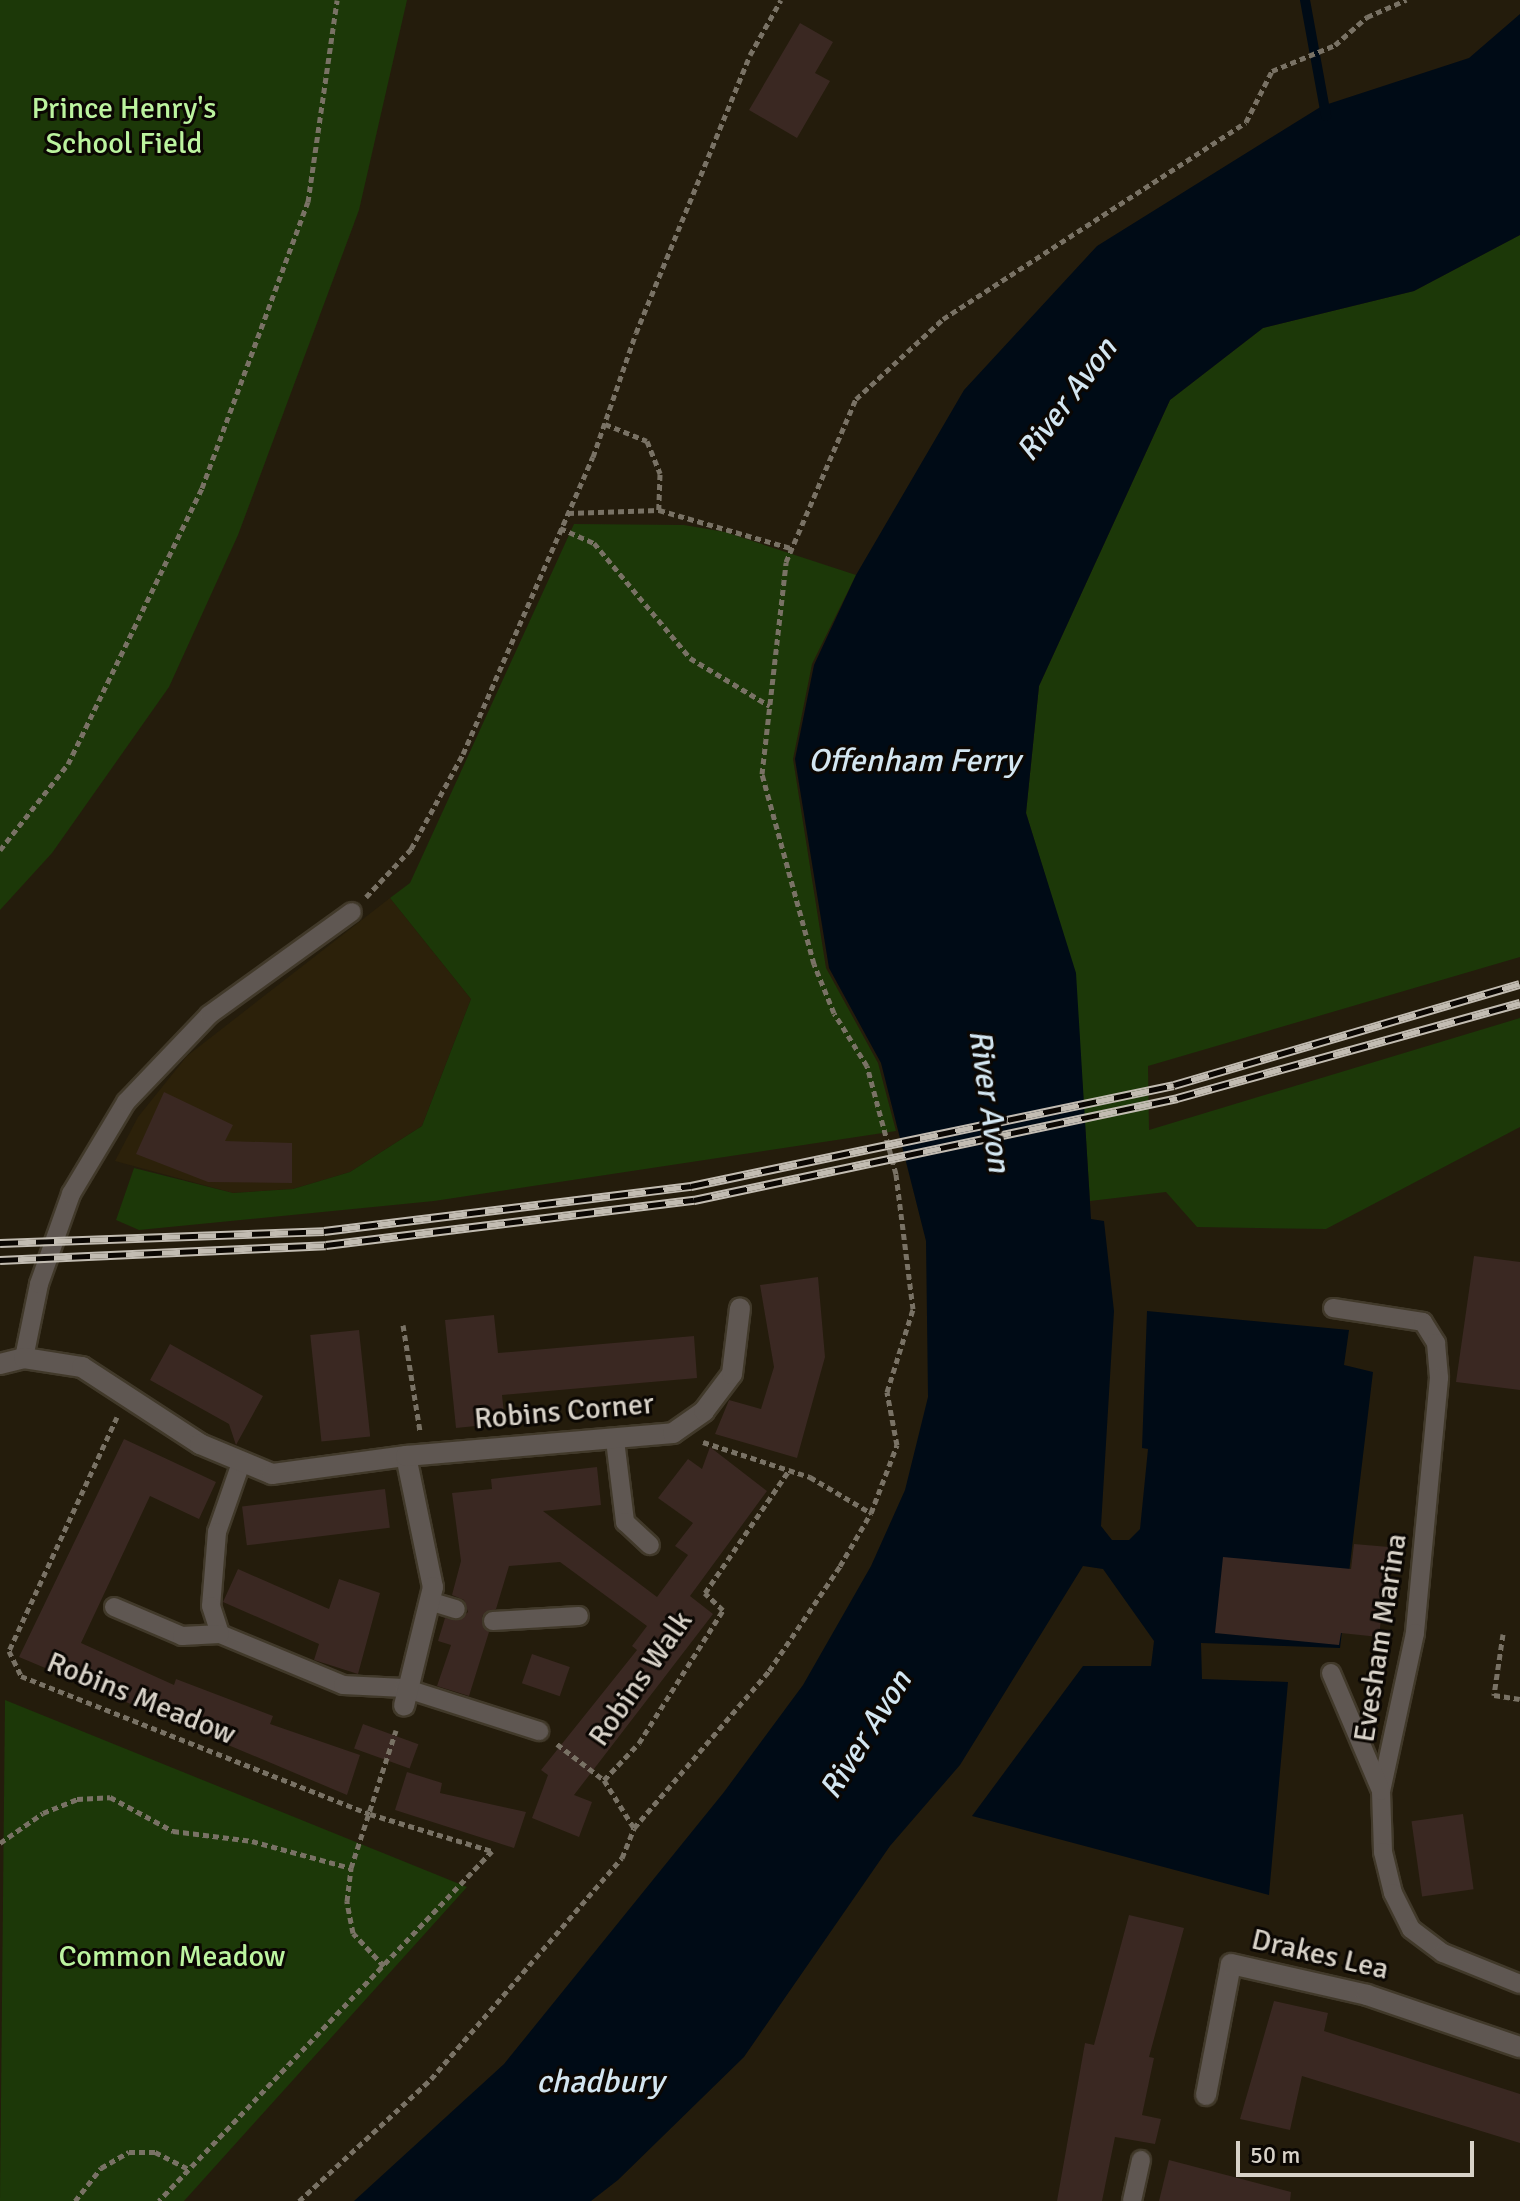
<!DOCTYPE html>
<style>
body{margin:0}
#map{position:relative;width:1520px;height:2201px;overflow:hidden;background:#241c0c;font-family:Signika,sans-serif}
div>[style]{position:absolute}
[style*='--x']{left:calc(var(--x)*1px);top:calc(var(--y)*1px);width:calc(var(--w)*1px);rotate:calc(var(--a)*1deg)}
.built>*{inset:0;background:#2c210a}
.green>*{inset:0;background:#1c3808}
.water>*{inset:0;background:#000b16}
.stream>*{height:10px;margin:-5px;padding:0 5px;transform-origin:5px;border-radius:5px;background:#000b16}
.building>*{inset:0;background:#3a2822;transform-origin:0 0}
.path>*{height:5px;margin-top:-2.5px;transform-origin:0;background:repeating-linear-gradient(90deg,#797265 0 6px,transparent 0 10px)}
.roads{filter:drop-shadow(2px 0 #41392a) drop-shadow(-2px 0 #41392a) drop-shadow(0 2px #41392a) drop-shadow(0 -2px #41392a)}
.lane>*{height:18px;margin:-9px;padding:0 9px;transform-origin:9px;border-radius:9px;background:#5f5752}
.street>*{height:20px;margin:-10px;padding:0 10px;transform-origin:10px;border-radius:10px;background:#5f5752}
.rail>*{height:9px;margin-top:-4.5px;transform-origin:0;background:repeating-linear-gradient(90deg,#0b0703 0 18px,#c2bcb2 0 36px);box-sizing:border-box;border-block:2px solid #c2bcb2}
span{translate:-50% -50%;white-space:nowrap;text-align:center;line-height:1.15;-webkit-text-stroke:6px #0b0703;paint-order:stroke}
.park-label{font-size:30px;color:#bcf49f}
.street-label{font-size:30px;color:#d8d2c8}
.water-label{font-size:32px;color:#d3e6f1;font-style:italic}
.scale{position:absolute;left:1236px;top:2141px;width:238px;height:36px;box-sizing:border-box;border:4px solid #d8d2c8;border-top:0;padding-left:10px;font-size:24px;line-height:28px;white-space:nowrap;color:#d8d2c8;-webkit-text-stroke:6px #0b0703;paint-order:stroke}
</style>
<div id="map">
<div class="built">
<div style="clip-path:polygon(390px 898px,471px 999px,422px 1126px,350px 1172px,293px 1189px,233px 1193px,115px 1161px,138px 1117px,187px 1056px)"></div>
</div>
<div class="green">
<div style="clip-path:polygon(0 0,407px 0,359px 210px,238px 535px,169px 687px,52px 853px,0 910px)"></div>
<div style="clip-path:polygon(1520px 235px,1520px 957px,1148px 1066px,1149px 1130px,1520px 1018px,1520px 1127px,1326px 1229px,1197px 1227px,1166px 1192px,1090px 1201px,1075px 973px,1026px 813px,1039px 686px,1170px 400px,1263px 328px,1414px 291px)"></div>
<div style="clip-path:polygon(574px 524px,684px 525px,725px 532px,856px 575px,812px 664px,793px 759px,826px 968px,878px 1063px,896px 1131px,434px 1201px,139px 1230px,116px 1220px,134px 1168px,233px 1193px,293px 1189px,350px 1172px,422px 1126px,471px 999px,390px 898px,410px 883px)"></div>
<div style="clip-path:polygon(5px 1700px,467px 1887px,184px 2201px,0 2201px)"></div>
</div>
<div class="water">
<div style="clip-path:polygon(1520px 14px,1520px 235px,1414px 291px,1263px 328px,1170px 400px,1039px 686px,1026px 813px,1076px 973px,1091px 1219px,1104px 1221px,1114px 1311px,1101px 1526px,1112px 1540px,1129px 1540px,1140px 1529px,1148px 1449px,1142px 1448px,1147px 1311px,1349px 1330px,1344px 1365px,1373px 1372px,1340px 1648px,1201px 1643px,1202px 1679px,1288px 1682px,1269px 1895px,972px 1816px,1083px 1666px,1151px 1666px,1154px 1641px,1103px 1569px,1083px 1566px,960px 1765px,890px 1846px,744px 2057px,618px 2180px,591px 2201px,354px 2201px,504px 2064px,724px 1792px,803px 1685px,871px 1566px,905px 1490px,928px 1397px,926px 1241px,881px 1063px,829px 968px,795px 759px,814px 665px,856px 575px,964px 390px,1097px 246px,1322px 106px,1469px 58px)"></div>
</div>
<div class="stream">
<div style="--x:1305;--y:0;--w:118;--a:79.7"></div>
</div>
<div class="building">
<div style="clip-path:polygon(800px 23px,833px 42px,815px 73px,830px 81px,797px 138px,749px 110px)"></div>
<div style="clip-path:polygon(164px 1092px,233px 1125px,225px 1141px,292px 1143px,292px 1183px,208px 1182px,136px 1154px)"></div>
<div style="clip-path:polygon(1474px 1256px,1520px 1262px,1520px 1390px,1456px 1382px)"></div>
<div style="clip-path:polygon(818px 1277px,825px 1357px,797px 1458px,715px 1434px,729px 1400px,761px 1409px,774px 1367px,760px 1285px)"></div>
<div style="clip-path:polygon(494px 1315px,498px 1353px,694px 1336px,697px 1378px,502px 1395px,505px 1423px,456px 1428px,445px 1320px)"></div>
<div style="left:359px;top:1330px;width:107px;height:49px;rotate:84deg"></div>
<div style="clip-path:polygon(170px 1344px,263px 1396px,236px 1445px,229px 1424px,150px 1380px)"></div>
<div style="clip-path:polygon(124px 1439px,216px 1482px,199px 1519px,150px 1496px,81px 1643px,174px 1685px,176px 1679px,273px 1716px,270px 1724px,360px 1755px,347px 1795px,19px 1657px)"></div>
<div style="clip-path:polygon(710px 1447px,767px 1491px,690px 1596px,713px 1614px,574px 1795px,592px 1802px,579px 1837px,532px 1818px,548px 1775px,541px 1770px,637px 1650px,632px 1646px,647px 1626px,560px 1562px,509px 1566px,496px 1609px,482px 1616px,489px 1632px,469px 1696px,437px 1686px,451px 1645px,438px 1641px,445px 1618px,460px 1620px,468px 1612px,464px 1600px,452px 1595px,461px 1561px,452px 1493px,492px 1489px,491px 1479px,597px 1467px,601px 1505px,543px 1511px,657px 1597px,688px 1555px,675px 1546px,693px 1523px,658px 1498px,688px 1459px,702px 1469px)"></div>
<div style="left:385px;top:1489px;width:39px;height:144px;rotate:83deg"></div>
<div style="clip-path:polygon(1354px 1544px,1389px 1547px,1379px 1637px,1341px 1633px,1339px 1645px,1215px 1633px,1223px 1557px,1351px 1569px)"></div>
<div style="clip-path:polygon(238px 1569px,329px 1609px,339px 1579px,380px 1593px,358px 1674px,314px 1660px,319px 1644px,223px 1602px)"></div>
<div style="left:532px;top:1654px;width:40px;height:31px;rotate:19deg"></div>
<div style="left:363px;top:1724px;width:59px;height:26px;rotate:20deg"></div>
<div style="clip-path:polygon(407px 1772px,442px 1783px,440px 1793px,526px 1812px,514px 1848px,395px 1810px)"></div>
<div style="left:1463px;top:1814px;width:76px;height:52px;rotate:82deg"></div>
<div style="clip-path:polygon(1129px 1915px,1184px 1928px,1149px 2057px,1154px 2058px,1142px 2115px,1161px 2119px,1155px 2144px,1115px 2137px,1102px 2201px,1057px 2201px,1085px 2043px,1094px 2045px)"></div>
<div style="clip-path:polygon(1274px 2001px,1328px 2013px,1324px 2031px,1520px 2094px,1520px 2143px,1302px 2076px,1290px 2130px,1240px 2119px)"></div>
<div style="clip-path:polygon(1169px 2160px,1291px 2192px,1290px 2201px,1159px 2201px)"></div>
</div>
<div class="path">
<div style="--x:605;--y:424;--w:45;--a:22"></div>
<div style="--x:647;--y:441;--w:35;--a:68"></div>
<div style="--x:660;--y:474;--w:36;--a:92"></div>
<div style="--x:659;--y:510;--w:137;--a:16.1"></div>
<div style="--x:568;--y:513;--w:91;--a:-1.9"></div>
<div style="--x:560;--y:528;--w:37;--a:24"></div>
<div style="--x:594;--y:543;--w:150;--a:50.1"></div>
<div style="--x:690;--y:658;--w:93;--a:31"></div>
<div style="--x:0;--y:850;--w:110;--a:-51.7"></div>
<div style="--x:68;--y:764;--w:307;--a:-64.1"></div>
<div style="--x:202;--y:488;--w:305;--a:-69.7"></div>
<div style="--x:308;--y:202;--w:204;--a:-81.8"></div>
<div style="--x:366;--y:897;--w:66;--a:-46.8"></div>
<div style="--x:411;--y:849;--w:108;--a:-61.3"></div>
<div style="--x:463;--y:754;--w:324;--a:-66.4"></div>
<div style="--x:593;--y:457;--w:131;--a:-70.9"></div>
<div style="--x:636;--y:333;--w:300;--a:-67.7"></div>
<div style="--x:750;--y:55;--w:63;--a:-60.6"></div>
<div style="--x:403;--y:1325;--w:107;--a:80.9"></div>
<div style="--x:117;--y:1417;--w:258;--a:114.8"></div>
<div style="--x:9;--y:1651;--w:28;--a:64"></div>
<div style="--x:21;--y:1676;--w:375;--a:21.6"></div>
<div style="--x:370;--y:1814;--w:127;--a:16.9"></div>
<div style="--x:492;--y:1851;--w:483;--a:133.6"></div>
<div style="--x:703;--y:1442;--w:113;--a:18.1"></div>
<div style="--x:810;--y:1477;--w:71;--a:30.5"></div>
<div style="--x:1503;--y:1634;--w:62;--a:98.4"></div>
<div style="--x:1494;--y:1695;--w:26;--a:9"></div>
<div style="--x:557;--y:1744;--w:59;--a:37.5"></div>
<div style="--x:604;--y:1780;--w:51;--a:-46.6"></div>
<div style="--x:639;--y:1743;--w:157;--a:-57.7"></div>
<div style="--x:723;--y:1610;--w:25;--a:-137"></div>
<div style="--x:705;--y:1593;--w:150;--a:-55.6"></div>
<div style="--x:604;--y:1780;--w:57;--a:58"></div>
<div style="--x:0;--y:1843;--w:52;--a:-34.9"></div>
<div style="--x:43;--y:1813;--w:37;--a:-22"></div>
<div style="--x:77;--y:1799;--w:33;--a:-3"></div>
<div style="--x:110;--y:1797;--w:72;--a:28.4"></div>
<div style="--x:173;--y:1831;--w:80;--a:7.2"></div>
<div style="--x:252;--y:1841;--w:103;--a:15.3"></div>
<div style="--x:384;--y:1966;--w:45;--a:-133.2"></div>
<div style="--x:353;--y:1933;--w:33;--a:-101"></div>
<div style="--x:347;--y:1901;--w:33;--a:-83"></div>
<div style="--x:351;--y:1868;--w:145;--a:-71.9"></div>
<div style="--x:75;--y:2201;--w:42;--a:-51.8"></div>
<div style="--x:101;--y:2168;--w:32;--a:-30"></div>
<div style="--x:129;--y:2152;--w:26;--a:0"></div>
<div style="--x:155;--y:2152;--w:37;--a:27"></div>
<div style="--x:299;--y:2201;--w:180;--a:-42.7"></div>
<div style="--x:431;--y:2079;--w:292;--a:-49.2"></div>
<div style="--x:622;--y:1858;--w:32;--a:-68"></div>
<div style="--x:634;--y:1828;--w:207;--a:-49.3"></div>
<div style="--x:769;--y:1671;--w:127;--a:-55.9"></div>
<div style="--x:840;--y:1566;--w:61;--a:-59.7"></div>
<div style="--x:871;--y:1513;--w:73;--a:-69.1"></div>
<div style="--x:897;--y:1445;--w:54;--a:-100.7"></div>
<div style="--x:887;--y:1392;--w:87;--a:-72.6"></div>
<div style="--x:913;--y:1309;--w:136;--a:-97.2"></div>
<div style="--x:896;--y:1174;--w:112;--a:-105"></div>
<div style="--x:867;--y:1066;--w:62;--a:-121.9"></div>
<div style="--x:834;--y:1013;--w:53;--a:-112.2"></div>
<div style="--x:814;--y:964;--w:197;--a:-105.3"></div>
<div style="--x:762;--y:774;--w:213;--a:-83.5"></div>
<div style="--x:786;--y:562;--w:177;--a:-66.8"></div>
<div style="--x:856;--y:399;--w:118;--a:-42.6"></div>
<div style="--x:943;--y:319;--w:361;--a:-33"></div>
<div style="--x:1246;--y:122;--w:57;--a:-63"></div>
<div style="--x:1272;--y:71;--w:68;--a:-22.4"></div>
<div style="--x:1335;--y:45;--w:43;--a:-41.2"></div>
<div style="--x:1367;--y:17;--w:43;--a:-23.6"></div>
</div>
<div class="roads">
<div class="lane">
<div style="--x:1333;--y:1308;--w:91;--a:8.8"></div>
<div style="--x:1423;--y:1322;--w:25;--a:58"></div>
<div style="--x:1436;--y:1343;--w:35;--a:85"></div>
<div style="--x:1439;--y:1378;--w:256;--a:95.4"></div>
<div style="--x:1415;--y:1633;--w:162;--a:102.1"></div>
<div style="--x:1381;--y:1791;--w:61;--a:88.1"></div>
<div style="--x:1383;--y:1852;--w:42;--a:76.3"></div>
<div style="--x:1393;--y:1893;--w:40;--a:63.4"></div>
<div style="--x:1411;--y:1929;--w:40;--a:37"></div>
<div style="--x:1443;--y:1953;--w:83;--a:21.9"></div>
<div style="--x:24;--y:1358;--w:76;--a:-78.5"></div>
<div style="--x:39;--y:1284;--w:96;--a:-70.4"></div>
<div style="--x:71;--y:1194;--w:107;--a:-59.1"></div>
<div style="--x:126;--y:1102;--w:120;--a:-46.3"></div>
<div style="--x:209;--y:1015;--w:176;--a:-35.8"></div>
<div style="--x:615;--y:1440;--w:83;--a:83"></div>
<div style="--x:625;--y:1522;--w:34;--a:43"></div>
<div style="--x:241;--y:1463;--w:73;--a:109.2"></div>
<div style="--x:217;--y:1532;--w:74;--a:94.6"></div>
<div style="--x:211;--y:1606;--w:29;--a:72"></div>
<div style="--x:220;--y:1634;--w:133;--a:22.5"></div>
<div style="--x:343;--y:1685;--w:61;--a:2.8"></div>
<div style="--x:404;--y:1688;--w:142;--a:17.7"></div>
<div style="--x:429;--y:1601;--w:28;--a:17"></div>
<div style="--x:114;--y:1607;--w:74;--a:23.1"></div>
<div style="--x:182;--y:1636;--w:38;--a:-3"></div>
<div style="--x:493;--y:1621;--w:86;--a:-3.3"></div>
<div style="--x:1331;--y:1673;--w:128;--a:67"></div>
<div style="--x:1132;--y:2201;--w:42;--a:-77.6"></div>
</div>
<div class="street">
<div style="--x:0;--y:1364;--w:25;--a:-14"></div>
<div style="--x:24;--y:1358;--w:59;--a:8.8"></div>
<div style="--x:82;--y:1367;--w:141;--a:33.1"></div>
<div style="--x:200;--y:1444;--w:78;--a:22.6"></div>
<div style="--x:272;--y:1474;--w:135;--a:-7.7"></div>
<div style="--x:406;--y:1456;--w:134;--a:78.4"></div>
<div style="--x:433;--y:1587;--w:122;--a:103.7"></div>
<div style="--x:406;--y:1456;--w:268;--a:-4.9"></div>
<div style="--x:673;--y:1433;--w:38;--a:-35"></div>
<div style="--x:704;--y:1411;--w:46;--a:-52.9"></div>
<div style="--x:732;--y:1374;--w:66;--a:-83.1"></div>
<div style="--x:1206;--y:2095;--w:133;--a:-79.2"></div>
<div style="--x:1231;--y:1964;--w:139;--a:12.8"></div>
<div style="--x:1367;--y:1995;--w:162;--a:18.8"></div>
</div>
</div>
<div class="rail">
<div style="--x:0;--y:1243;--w:324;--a:-2.1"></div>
<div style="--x:324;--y:1231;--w:370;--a:-7"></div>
<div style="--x:691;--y:1186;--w:493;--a:-11.8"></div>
<div style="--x:1174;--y:1085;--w:360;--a:-16.3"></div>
<div style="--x:0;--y:1260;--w:326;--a:-2.6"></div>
<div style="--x:326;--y:1245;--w:371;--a:-7"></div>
<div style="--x:694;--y:1200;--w:494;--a:-11.9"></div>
<div style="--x:1177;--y:1098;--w:356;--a:-15.5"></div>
</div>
<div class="park-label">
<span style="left:124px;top:126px">Prince Henry's<br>School Field</span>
<span style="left:172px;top:1957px">Common Meadow</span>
</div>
<div class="street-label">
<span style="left:564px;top:1412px;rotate:-5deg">Robins Corner</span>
<span style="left:1381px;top:1638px;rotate:-81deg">Evesham Marina</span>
<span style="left:641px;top:1679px;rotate:-55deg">Robins Walk</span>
<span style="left:141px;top:1699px;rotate:22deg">Robins Meadow</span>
<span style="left:1320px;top:1955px;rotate:13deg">Drakes Lea</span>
</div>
<div class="water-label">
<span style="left:1067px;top:400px;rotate:-53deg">River Avon</span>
<span style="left:914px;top:761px">Offenham Ferry</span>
<span style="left:989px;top:1101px;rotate:82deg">River Avon</span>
<span style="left:866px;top:1735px;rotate:-58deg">River Avon</span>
<span style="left:600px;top:2082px">chadbury</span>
</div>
<div class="scale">50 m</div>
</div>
